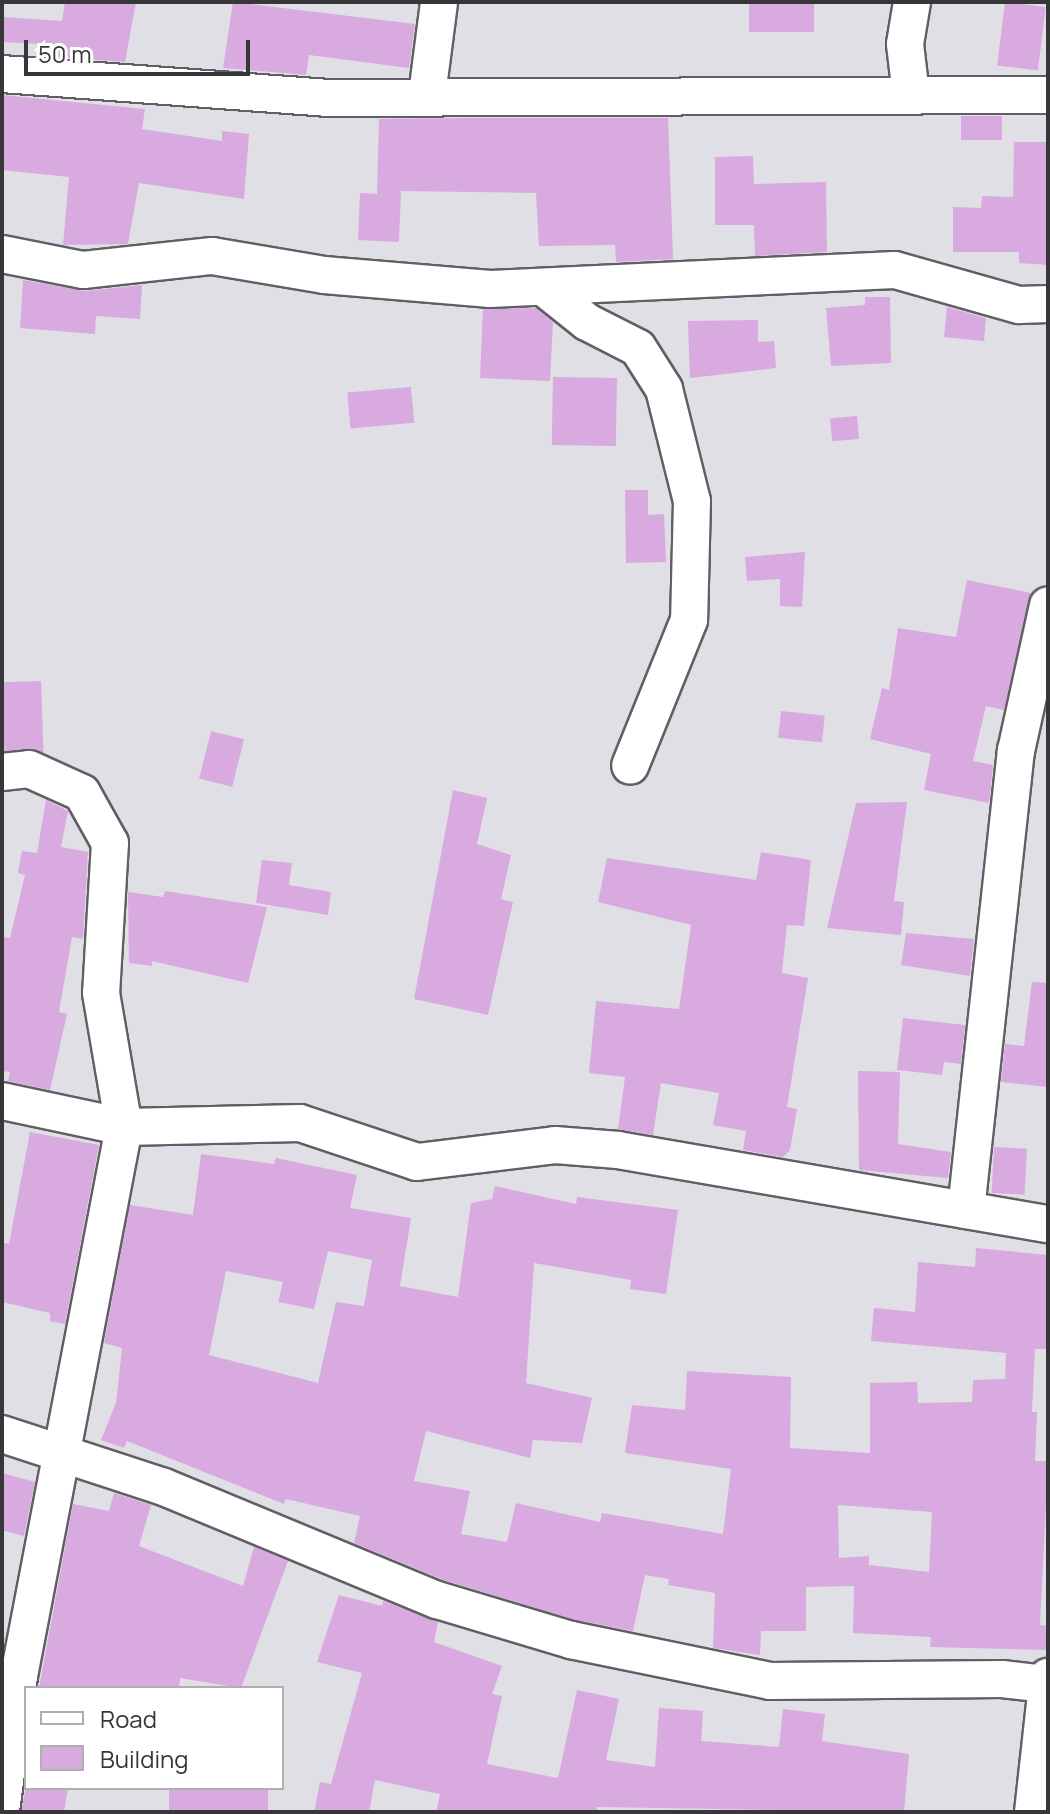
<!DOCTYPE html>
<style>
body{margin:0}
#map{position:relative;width:1050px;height:1814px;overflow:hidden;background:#e0dfe5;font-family:Manrope,sans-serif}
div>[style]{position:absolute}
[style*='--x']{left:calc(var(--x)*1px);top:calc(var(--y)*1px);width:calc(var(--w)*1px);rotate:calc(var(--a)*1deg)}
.building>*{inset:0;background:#d8aadf;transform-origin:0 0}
.roads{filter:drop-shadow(2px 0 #615f64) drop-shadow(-2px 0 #615f64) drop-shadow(0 2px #615f64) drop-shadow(0 -2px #615f64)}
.minor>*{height:36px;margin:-18px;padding:0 18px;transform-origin:18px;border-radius:18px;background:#fff}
span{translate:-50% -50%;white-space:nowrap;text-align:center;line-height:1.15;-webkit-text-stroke:6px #fff;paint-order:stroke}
.frame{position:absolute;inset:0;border:4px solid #373739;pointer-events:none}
.legend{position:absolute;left:24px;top:1686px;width:260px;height:104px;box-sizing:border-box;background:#fff;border:2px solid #afafb0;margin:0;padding:10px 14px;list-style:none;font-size:24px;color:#373739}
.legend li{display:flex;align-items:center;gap:16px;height:40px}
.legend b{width:40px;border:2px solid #afafb0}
.scale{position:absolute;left:24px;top:40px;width:226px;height:36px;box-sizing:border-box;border:4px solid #373739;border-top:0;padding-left:10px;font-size:24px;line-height:28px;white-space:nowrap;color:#373739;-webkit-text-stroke:6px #fff;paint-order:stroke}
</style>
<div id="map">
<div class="building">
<div style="clip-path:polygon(65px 2px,136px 2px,125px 62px,57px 57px,59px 45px,2px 42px,2px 17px,62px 21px)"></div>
<div style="clip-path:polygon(233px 2px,415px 24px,409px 68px,309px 55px,306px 75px,223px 68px)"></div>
<div style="left:749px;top:2px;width:65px;height:30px"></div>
<div style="left:1005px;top:2px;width:41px;height:64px;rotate:7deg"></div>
<div style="clip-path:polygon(2px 95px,145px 109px,142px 129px,222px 141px,222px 131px,249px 134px,244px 199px,139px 183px,128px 244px,63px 245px,69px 177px,2px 170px)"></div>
<div style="left:961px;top:116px;width:41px;height:24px"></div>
<div style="clip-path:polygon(466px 118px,668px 118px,673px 259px,616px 262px,615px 245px,539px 246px,536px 193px,401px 191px,399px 242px,358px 240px,360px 193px,377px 194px,379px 119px)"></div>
<div style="clip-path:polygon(1014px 142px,1048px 142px,1048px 265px,1019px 263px,1019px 252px,953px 252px,953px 207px,981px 208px,982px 196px,1013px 197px)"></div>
<div style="clip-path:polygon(753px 156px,754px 184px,826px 182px,827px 252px,755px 256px,754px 225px,715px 225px,715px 157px)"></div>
<div style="clip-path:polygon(23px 280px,85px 291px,142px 285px,140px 319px,96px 316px,95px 334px,20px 328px)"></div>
<div style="clip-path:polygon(865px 297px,890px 297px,891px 363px,831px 366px,826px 308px,865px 305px)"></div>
<div style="clip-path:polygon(947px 307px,986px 318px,984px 341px,944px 337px)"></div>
<div style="clip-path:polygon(536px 308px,553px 322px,550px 381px,480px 378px,483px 309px)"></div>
<div style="clip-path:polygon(758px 320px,758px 342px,774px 341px,776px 368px,690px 378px,688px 321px)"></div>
<div style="left:553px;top:377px;width:64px;height:68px;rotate:1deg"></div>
<div style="left:411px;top:387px;width:36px;height:64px;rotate:85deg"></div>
<div style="left:857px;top:416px;width:23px;height:27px;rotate:85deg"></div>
<div style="clip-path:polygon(625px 490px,648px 490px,648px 515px,664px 514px,666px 562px,626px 563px)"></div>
<div style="clip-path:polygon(805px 552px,802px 607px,780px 606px,780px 579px,747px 581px,745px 557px)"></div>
<div style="clip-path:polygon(967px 580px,1031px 593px,1004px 710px,986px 706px,973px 761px,993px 765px,989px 803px,924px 790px,931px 754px,870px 739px,882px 688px,889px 690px,898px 628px,956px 637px)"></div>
<div style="left:41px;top:681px;width:71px;height:39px;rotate:88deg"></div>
<div style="left:781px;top:711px;width:44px;height:27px;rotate:6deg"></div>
<div style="left:211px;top:731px;width:34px;height:49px;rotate:14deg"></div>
<div style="clip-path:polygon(453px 790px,487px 798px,477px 844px,511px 855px,501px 899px,513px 902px,488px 1015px,414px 999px)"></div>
<div style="clip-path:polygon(46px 800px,68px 811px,61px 847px,88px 852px,83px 939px,72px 937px,59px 1012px,67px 1014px,50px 1090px,8px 1081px,10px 1072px,2px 1071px,2px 937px,10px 938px,25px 875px,18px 873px,22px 851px,37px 853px)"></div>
<div style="clip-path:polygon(907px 802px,894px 901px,904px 902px,901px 935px,827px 928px,856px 803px)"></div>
<div style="clip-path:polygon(761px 852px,811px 860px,804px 926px,787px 925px,782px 973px,808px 978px,787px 1107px,797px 1109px,790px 1150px,783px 1157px,743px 1150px,746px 1131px,713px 1125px,719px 1093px,661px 1083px,653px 1135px,618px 1129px,625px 1077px,589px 1073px,596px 1001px,679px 1009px,691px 925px,598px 902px,607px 858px,756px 880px)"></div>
<div style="clip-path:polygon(262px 860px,292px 863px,289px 885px,331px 892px,328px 915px,256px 903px)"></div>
<div style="clip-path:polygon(165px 891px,267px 907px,248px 983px,152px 961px,152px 966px,129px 963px,128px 892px,163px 897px)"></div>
<div style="clip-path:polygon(906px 933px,974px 939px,970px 976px,901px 965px)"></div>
<div style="clip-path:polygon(1032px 982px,1048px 983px,1048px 1087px,1001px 1082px,1005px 1044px,1024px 1046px)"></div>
<div style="clip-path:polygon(903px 1018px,965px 1025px,961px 1064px,944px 1062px,942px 1075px,897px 1070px)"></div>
<div style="clip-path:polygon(858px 1071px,900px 1072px,898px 1144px,951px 1152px,948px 1178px,859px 1170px)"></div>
<div style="clip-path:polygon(30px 1132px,99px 1145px,65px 1324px,50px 1321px,50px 1313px,2px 1302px,2px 1242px,9px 1244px)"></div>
<div style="left:994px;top:1147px;width:33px;height:46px;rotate:3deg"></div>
<div style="clip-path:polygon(evenodd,201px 1154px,274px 1164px,276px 1158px,357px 1175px,350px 1208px,411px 1218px,400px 1286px,458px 1297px,471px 1203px,492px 1199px,495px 1186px,576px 1204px,577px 1197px,678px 1210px,666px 1294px,630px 1289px,631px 1280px,534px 1263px,526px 1383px,592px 1398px,582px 1443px,533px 1440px,530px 1458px,426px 1431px,414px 1481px,470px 1491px,461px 1534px,507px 1542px,516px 1503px,600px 1522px,602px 1513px,723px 1534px,731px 1469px,625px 1453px,632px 1405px,685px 1410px,687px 1371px,791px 1377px,790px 1448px,870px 1453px,870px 1383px,917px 1382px,918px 1403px,972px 1402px,973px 1380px,1005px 1379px,1006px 1353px,871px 1341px,874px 1308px,915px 1312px,918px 1262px,975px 1267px,976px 1248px,1048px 1255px,1048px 1349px,1035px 1349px,1032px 1412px,1037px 1412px,1035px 1461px,1048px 1461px,1040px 1625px,1048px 1626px,1048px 1650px,930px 1647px,931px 1637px,853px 1633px,854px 1586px,806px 1587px,806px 1631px,761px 1631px,760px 1655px,713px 1648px,715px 1593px,668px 1585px,669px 1579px,645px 1575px,633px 1631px,576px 1620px,444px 1580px,354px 1543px,360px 1516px,286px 1499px,284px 1504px,127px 1441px,124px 1448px,101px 1440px,116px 1403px,122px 1348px,104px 1343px,130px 1205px,193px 1215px,201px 1154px,328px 1251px,372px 1260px,364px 1306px,336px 1302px,318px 1383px,209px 1355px,226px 1271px,283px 1282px,278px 1302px,314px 1309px,328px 1251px,201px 1154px,838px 1505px,932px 1512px,929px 1572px,869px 1565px,869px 1556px,839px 1558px,838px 1505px)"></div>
<div style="clip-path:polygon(2px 1473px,35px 1482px,24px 1536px,2px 1530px)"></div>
<div style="clip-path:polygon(114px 1493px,151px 1505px,139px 1546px,243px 1586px,254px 1547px,288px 1561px,241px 1688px,180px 1678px,179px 1688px,39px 1688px,73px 1504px,109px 1511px)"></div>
<div style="clip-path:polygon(339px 1595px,382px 1606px,383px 1601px,438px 1622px,434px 1642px,502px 1666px,492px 1694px,502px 1696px,487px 1764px,558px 1778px,577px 1690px,619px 1699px,606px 1760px,655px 1767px,659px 1708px,703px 1711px,701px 1741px,779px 1747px,783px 1709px,825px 1714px,822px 1741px,909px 1754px,904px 1812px,597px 1807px,596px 1812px,436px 1812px,440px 1794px,375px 1780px,369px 1812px,314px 1812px,320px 1782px,331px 1784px,362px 1673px,317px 1662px)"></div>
<div style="clip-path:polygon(26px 1788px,68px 1788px,64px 1812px,21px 1812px)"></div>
<div style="left:169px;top:1788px;width:99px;height:24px"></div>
</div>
<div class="roads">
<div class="minor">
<div style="--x:2;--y:74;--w:325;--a:4.2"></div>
<div style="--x:326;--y:98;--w:722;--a:-0.24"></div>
<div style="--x:427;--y:95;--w:94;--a:-82.6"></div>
<div style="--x:911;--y:95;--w:51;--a:-96.7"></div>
<div style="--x:905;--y:44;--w:43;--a:-80.5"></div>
<div style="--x:2;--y:254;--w:83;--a:11.2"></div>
<div style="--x:83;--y:270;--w:130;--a:-6.2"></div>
<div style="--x:212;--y:256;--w:114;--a:9.6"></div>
<div style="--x:324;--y:275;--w:167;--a:4.8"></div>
<div style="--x:490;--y:289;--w:405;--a:-2.7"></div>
<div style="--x:895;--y:270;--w:129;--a:15.8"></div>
<div style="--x:1019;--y:305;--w:29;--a:-2"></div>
<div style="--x:543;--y:287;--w:56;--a:38.5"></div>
<div style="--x:587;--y:322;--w:57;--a:27"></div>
<div style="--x:638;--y:348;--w:49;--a:57.6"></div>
<div style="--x:664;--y:389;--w:115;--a:76"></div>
<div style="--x:692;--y:501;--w:119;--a:91.4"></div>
<div style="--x:689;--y:620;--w:157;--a:112"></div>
<div style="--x:2;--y:772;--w:27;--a:-6"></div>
<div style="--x:29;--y:769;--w:58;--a:24.4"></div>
<div style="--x:82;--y:793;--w:57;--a:60.8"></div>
<div style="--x:110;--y:843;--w:150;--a:93.4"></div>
<div style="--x:101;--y:993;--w:136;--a:80.3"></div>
<div style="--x:124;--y:1127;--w:559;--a:100.83"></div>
<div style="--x:19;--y:1676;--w:129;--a:97.6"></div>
<div style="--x:2;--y:1101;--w:125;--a:12"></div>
<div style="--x:124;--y:1127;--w:176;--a:-1.3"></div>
<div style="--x:300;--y:1123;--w:123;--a:18.4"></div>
<div style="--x:417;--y:1162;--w:139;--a:-7"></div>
<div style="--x:555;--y:1145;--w:63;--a:4.5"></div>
<div style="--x:618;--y:1150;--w:436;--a:9.8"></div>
<div style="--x:966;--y:1210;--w:462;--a:-83.8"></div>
<div style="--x:1016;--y:751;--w:149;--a:-77.6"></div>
<div style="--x:2;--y:1434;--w:170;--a:18.1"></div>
<div style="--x:164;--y:1487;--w:295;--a:22.5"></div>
<div style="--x:437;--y:1600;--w:140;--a:16.6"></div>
<div style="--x:571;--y:1640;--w:203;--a:11.6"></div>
<div style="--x:770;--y:1681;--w:232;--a:-0.5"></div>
<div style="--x:1002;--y:1679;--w:43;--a:6.6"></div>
<div style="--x:1033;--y:1812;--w:136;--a:-83.7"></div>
</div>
</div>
<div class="frame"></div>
<ul class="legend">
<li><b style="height:10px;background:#fff"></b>Road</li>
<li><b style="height:22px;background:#d8aadf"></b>Building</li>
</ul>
<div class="scale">50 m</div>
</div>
